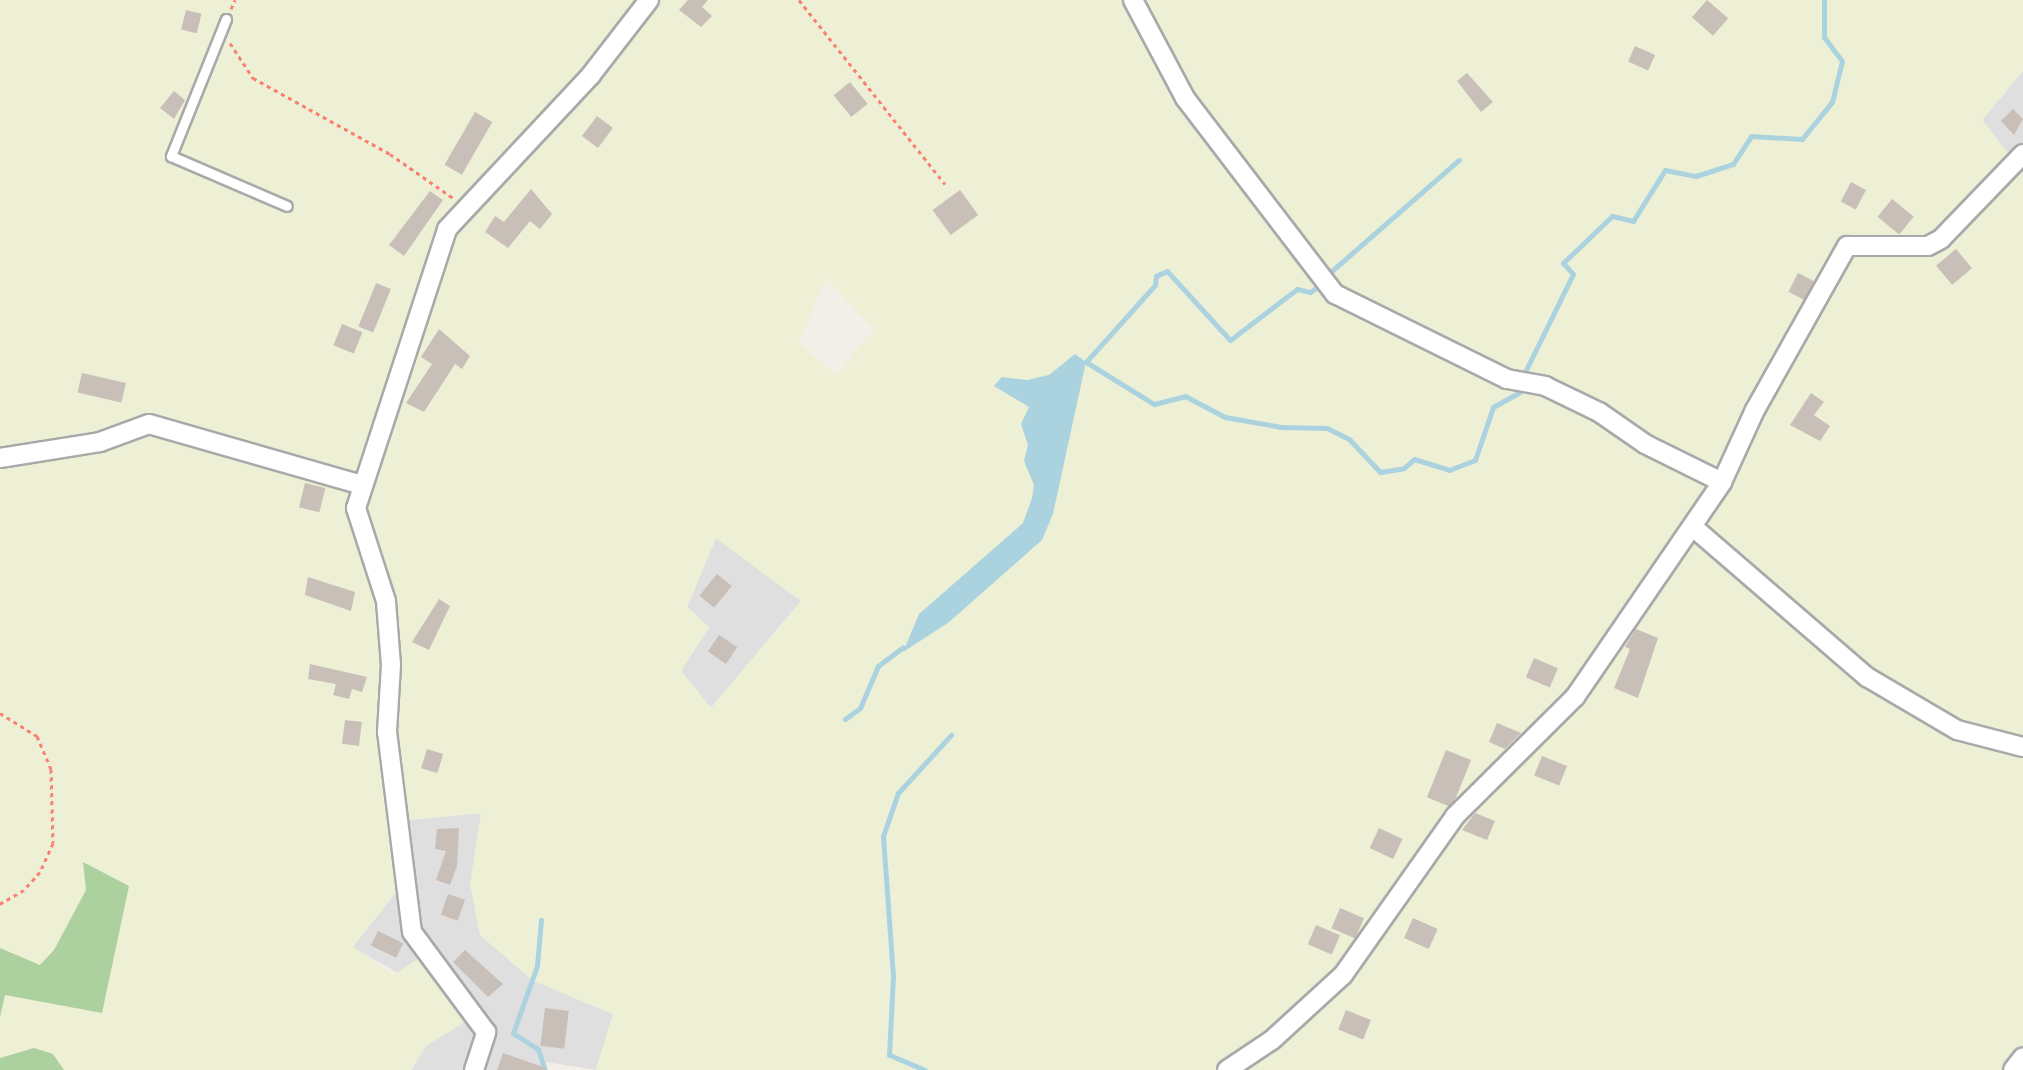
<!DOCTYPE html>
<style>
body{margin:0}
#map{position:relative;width:2023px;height:1070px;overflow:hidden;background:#f2efe9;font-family:Commissioner,sans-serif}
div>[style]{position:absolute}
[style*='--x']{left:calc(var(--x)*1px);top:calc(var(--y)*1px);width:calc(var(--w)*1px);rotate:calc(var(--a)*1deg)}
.residential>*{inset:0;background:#e0dfdf}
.farmland>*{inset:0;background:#eef0d5}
.forest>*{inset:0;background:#add19e}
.water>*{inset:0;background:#aad3df}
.stream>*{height:5px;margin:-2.5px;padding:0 2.5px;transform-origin:2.5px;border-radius:2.5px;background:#aad3df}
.building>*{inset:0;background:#c7bfb8;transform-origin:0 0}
.path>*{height:3px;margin-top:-1.5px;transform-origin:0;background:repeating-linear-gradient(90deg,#fa8072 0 4px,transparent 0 8px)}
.roads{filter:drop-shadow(2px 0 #a9a9a9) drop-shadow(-2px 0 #a9a9a9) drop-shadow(0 2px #a9a9a9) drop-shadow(0 -2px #a9a9a9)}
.service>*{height:9px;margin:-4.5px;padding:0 4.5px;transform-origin:4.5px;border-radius:4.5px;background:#fff}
.minor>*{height:18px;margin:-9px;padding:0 9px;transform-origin:9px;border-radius:9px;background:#fff}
span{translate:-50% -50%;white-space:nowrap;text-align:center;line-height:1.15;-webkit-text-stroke:8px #fff;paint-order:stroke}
</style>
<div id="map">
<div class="residential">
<div style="clip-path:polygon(2023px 71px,2023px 173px,1982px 120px)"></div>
<div style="clip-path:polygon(716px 538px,801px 601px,711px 708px,681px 671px,709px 627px,687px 607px)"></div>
<div style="clip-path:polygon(482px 813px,470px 884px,532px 980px,613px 1014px,596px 1070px,546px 1062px,545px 1070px,411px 1070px,426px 1046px,474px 1016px,352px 947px,408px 877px,400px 821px)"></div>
</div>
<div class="farmland">
<div style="clip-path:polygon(evenodd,0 0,2023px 0,2023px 71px,1982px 120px,2023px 173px,2023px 1070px,596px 1070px,613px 1014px,532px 980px,480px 935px,470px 884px,481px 813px,400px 821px,408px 877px,353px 947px,394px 975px,423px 955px,474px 1016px,426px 1046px,411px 1070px,0 1070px,0 0,826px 279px,874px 329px,836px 376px,799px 342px,826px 279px,0 0,716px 538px,801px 601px,711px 708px,681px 671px,709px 627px,687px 607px,716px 538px)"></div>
</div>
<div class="forest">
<div style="clip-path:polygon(83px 862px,129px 886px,102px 1013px,5px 995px,0 1017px,0 948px,40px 965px,54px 950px,86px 890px)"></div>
<div style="clip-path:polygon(34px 1048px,53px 1054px,64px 1070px,0 1070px,0 1058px)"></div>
</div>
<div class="water">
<div style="clip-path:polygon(1075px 354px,1086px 362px,1053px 514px,1042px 540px,948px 623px,903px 652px,919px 614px,1023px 523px,1032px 498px,1034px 485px,1024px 461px,1028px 445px,1021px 424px,1029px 407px,994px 386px,1002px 377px,1027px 380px,1049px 375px)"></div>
</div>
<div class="stream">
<div style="--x:1327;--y:275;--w:175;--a:-41.1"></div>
<div style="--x:1319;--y:286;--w:11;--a:146"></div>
<div style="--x:1310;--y:292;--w:13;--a:-167"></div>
<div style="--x:1297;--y:289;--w:84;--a:142.7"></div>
<div style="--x:1230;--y:340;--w:93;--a:-132.4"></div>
<div style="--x:1167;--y:271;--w:12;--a:156"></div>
<div style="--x:1156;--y:276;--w:9;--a:96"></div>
<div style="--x:1155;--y:285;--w:103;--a:131.9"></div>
<div style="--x:1086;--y:362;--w:80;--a:31.7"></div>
<div style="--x:1154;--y:404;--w:32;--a:-14"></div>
<div style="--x:1185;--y:396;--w:45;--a:27.7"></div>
<div style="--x:1225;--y:417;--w:57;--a:10.1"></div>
<div style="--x:1281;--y:427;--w:46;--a:1.2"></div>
<div style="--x:1327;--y:428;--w:25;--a:27"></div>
<div style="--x:1349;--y:439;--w:45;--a:46.8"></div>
<div style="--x:1380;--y:472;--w:24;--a:-9"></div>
<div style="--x:1404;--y:468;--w:13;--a:-42"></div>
<div style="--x:1414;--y:459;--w:37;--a:17"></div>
<div style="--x:1449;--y:470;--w:28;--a:-21"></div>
<div style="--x:1475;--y:460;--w:56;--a:-71.2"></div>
<div style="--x:1493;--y:407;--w:31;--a:-29"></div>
<div style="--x:1525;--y:372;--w:109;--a:-63.9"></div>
<div style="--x:1573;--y:274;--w:15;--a:-132"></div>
<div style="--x:1563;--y:263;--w:68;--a:-43.8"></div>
<div style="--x:1612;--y:216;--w:22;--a:13"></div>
<div style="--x:1633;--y:221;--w:60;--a:-57.9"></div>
<div style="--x:1665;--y:170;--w:32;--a:11"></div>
<div style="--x:1696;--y:176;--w:39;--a:-18"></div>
<div style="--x:1733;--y:164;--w:33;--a:-57"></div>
<div style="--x:1751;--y:136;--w:51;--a:3.4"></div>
<div style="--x:1802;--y:139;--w:48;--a:-51"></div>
<div style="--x:1832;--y:102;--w:42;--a:-76.3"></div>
<div style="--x:1842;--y:61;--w:30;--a:-127"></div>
<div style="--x:1824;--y:37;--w:37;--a:-90"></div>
<div style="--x:845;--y:719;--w:19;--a:-36"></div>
<div style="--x:860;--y:708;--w:46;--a:-66.8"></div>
<div style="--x:878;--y:666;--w:31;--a:-37"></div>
<div style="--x:541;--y:920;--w:46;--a:95"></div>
<div style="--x:537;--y:966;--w:71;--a:109.7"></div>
<div style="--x:513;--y:1033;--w:30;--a:33"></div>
<div style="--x:538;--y:1049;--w:22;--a:72"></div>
<div style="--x:925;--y:1070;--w:39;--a:-157"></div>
<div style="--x:889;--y:1055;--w:79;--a:-87.1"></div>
<div style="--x:893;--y:976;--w:140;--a:-94.1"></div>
<div style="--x:883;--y:836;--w:46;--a:-70.8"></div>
<div style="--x:898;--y:793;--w:79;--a:-47.6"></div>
</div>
<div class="building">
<div style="clip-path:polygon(688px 0,708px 0,702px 7px,712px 16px,701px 27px,679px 10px)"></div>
<div style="left:1707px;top:0;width:28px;height:23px;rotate:41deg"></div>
<div style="left:186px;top:10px;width:16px;height:20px;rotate:14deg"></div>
<div style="left:1635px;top:46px;width:22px;height:17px;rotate:24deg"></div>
<div style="clip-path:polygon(1467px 73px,1493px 102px,1481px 112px,1457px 81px)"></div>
<div style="left:850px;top:82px;width:28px;height:21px;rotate:51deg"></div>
<div style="clip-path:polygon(174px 91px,185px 100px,174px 119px,160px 108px)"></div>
<div style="clip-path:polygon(2013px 109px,2023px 119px,2014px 135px,2001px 121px)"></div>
<div style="left:475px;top:112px;width:20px;height:61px;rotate:30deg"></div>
<div style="left:597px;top:116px;width:20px;height:25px;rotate:37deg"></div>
<div style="left:1851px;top:182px;width:17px;height:22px;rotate:28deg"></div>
<div style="clip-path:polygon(531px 189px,552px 214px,540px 229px,530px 221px,508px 248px,485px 232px,495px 216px,504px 222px)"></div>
<div style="left:960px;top:190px;width:31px;height:34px;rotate:54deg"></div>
<div style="clip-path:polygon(430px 191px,443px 200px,404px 256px,389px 245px)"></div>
<div style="left:1892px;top:199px;width:28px;height:23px;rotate:39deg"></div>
<div style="left:1956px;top:249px;width:25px;height:26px;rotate:50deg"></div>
<div style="left:1798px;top:273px;width:18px;height:21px;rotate:27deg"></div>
<div style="left:376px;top:283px;width:16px;height:47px;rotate:22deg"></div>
<div style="left:342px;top:324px;width:22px;height:23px;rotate:22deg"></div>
<div style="clip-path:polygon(439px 329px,470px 356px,462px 369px,455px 364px,424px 412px,406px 403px,432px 364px,421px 357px)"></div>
<div style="left:82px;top:373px;width:45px;height:20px;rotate:13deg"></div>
<div style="clip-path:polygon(1811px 393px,1824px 402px,1814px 415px,1830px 426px,1820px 441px,1790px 425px)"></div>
<div style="left:305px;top:483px;width:21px;height:25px;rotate:14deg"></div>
<div style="left:717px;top:574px;width:19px;height:28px;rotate:39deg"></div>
<div style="clip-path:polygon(308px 577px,355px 592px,351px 611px,305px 595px)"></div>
<div style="clip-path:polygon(439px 599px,450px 606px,429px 650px,412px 642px)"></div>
<div style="clip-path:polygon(1636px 629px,1658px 638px,1638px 698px,1614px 688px,1630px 649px,1625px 647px)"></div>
<div style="left:719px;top:635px;width:22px;height:20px;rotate:34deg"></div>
<div style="left:1534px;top:658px;width:26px;height:21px;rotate:23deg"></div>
<div style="clip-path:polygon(310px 664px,367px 677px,362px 692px,352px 689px,349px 699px,333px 695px,336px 684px,308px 679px)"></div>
<div style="left:345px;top:720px;width:17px;height:24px;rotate:7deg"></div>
<div style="clip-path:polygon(1497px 723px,1521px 733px,1505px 749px,1489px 742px)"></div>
<div style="left:427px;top:749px;width:17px;height:20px;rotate:17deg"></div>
<div style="left:1446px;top:750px;width:27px;height:51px;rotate:22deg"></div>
<div style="left:1542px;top:756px;width:27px;height:21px;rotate:22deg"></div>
<div style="clip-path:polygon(1475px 813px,1495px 821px,1487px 840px,1462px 830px)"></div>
<div style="clip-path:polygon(459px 828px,457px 866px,450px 885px,436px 880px,446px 851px,435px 849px,437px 829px)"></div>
<div style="left:1379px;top:828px;width:26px;height:22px;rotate:25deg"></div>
<div style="left:448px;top:894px;width:18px;height:22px;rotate:19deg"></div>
<div style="left:1340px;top:908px;width:26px;height:22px;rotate:23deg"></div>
<div style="left:1413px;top:918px;width:27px;height:22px;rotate:24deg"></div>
<div style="left:1316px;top:925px;width:26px;height:21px;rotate:23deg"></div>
<div style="left:378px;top:931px;width:28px;height:16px;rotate:26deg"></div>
<div style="clip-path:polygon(465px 950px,503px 984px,488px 997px,453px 962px)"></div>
<div style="left:545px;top:1008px;width:24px;height:38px;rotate:7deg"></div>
<div style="left:1346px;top:1010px;width:27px;height:21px;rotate:22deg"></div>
<div style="clip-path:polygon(503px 1053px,546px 1068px,546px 1070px,497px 1070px)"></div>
</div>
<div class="path">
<div style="--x:799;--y:0;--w:235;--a:51.6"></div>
<div style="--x:231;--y:9;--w:10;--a:-66"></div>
<div style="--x:230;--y:43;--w:42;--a:56.7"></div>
<div style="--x:253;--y:78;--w:157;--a:29"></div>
<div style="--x:390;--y:154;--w:77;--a:34.9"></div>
<div style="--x:0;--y:713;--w:44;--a:31.9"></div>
<div style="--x:37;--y:736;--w:36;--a:67"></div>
<div style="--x:51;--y:769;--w:74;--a:88.5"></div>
<div style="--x:53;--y:843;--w:32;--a:114"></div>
<div style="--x:40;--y:872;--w:24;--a:132"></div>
<div style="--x:24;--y:890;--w:28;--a:150"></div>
</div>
<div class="roads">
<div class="service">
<div style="--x:226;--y:19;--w:148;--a:111.9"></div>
<div style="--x:171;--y:156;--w:126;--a:23.3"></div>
</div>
<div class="minor">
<div style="--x:1133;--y:0;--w:111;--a:62"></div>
<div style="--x:1185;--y:98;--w:247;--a:52.6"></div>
<div style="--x:1335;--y:294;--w:192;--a:26.3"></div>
<div style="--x:1507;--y:379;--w:39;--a:10"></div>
<div style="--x:1545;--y:386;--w:60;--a:25.7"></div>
<div style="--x:1599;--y:412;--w:56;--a:34.8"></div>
<div style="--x:1645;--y:444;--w:86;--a:26.3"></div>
<div style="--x:0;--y:458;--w:101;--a:-9.1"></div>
<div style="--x:100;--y:442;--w:52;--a:-20.2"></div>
<div style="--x:149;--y:424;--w:222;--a:16"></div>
<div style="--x:1693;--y:527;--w:230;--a:40.8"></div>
<div style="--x:1867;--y:677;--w:104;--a:30.5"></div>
<div style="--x:1957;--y:730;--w:68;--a:14.4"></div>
<div style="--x:474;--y:1070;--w:40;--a:-72"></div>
<div style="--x:486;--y:1032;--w:124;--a:-126.5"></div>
<div style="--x:412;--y:932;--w:202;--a:-97.1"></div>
<div style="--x:387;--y:732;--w:67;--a:-86.6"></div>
<div style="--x:391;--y:665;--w:64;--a:-94.5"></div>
<div style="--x:386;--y:601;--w:98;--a:-107.9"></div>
<div style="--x:356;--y:508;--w:293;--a:-71.9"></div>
<div style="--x:447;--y:229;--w:211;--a:-46.9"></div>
<div style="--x:591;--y:75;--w:95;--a:-52.3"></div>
<div style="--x:1227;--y:1070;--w:54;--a:-33.7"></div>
<div style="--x:1272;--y:1040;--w:96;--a:-42.5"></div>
<div style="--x:1343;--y:975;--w:194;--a:-54.8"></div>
<div style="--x:1455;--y:816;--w:169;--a:-44.8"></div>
<div style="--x:1575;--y:697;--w:260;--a:-55.6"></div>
<div style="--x:1722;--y:482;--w:79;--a:-65.4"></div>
<div style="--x:1755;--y:410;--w:188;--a:-60.7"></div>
<div style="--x:1847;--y:246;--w:81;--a:0"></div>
<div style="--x:1928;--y:246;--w:15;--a:-28"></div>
<div style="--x:1941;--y:239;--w:118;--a:-46"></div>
<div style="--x:2013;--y:1070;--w:16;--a:-52"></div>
</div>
</div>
</div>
